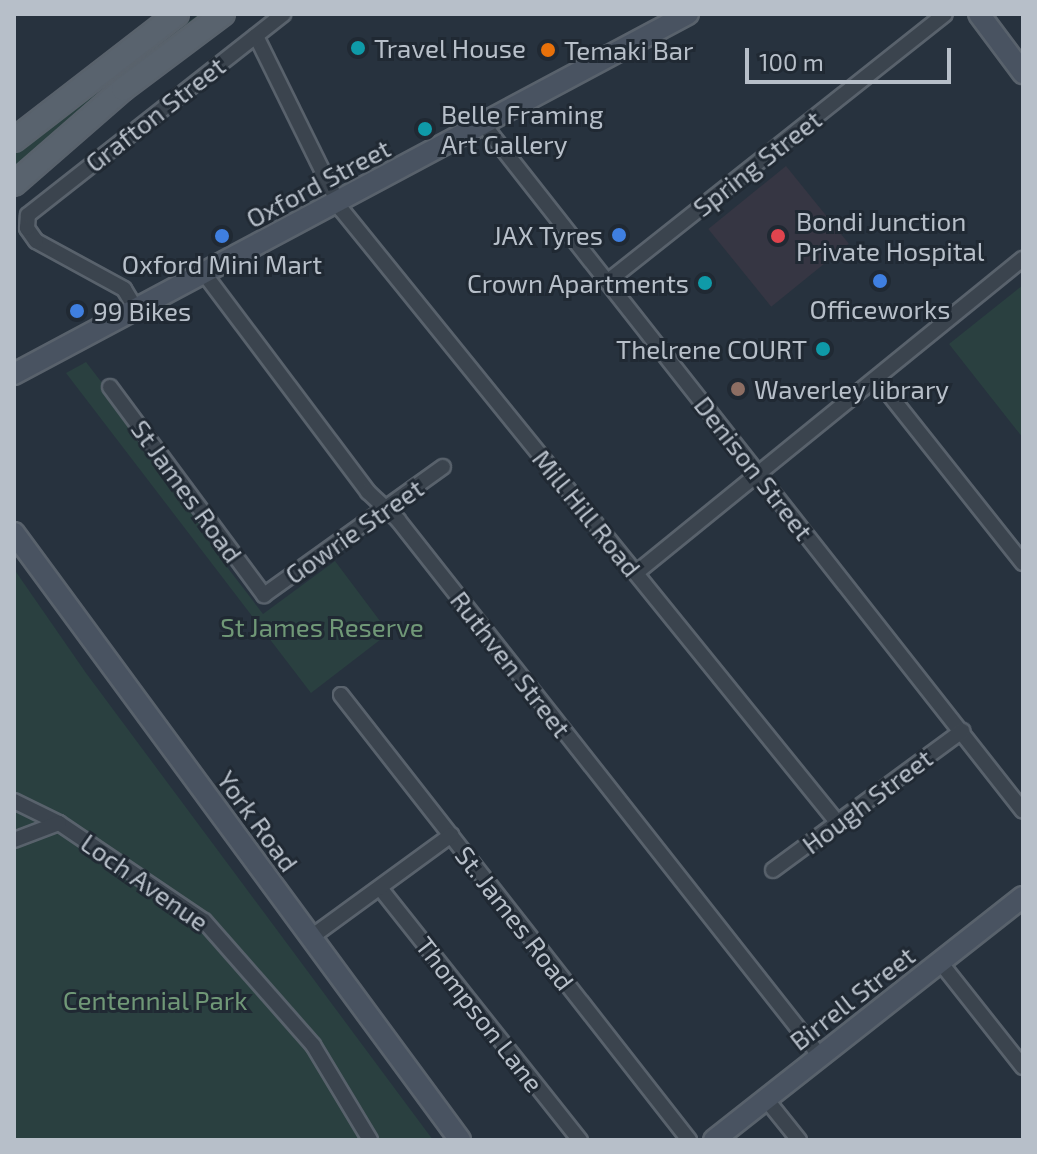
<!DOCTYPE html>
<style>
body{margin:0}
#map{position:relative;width:1037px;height:1154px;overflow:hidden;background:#27323e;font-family:"Exo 2",sans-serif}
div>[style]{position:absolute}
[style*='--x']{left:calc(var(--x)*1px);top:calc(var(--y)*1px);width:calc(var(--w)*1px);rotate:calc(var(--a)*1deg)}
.medical>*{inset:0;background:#363643;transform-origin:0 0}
.green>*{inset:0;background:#2a4040}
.roads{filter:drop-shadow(2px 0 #59626c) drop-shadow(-2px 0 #59626c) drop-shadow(0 2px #59626c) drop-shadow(0 -2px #59626c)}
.street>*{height:14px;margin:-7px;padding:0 7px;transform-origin:7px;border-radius:7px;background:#3b444e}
.secondary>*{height:20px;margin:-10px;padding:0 10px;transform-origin:10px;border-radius:10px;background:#495361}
.primary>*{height:22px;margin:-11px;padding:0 11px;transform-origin:11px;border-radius:11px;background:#59636e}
.dots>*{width:22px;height:22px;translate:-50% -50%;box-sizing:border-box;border:4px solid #202933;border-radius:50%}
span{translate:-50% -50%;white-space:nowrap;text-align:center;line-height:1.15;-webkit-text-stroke:6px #202933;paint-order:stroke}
.poi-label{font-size:26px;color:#b7bfc9}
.left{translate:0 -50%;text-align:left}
.right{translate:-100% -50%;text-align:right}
.street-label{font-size:26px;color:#b7bfc9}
.park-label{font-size:26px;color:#709877}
.frame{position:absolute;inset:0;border:16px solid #b7bfc9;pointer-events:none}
.scale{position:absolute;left:745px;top:48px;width:206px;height:36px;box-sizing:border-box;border:4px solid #b7bfc9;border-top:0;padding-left:10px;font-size:24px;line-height:28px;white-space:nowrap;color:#b7bfc9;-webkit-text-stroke:6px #202933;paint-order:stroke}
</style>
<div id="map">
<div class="medical">
<div style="left:786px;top:166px;width:100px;height:100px;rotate:51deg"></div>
</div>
<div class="green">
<div style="clip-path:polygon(199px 14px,205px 14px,123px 74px,14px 170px,14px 155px,54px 121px)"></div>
<div style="clip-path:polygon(1023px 285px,1022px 362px,1023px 438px,949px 344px)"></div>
<div style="clip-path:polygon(86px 362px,172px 474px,214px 550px,263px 614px,335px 561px,389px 633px,311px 693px,66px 373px)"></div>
<div style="clip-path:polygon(14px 569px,86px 673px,433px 1140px,14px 1140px)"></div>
</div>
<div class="roads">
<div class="street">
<div style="--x:256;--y:36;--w:193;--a:63.8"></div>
<div style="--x:341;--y:209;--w:789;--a:51.02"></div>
<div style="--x:484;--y:125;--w:872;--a:51.84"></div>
<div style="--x:203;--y:272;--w:275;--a:53.1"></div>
<div style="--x:368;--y:492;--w:41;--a:43"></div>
<div style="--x:398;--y:520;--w:682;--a:51.79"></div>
<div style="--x:607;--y:282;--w:431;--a:-38.4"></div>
<div style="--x:136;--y:309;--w:23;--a:-121"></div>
<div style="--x:124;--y:289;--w:100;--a:-151.4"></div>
<div style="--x:36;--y:241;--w:16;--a:-125"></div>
<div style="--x:27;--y:228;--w:13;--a:-86"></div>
<div style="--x:28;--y:215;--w:325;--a:-38.2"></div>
<div style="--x:877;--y:379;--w:235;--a:51.6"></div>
<div style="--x:110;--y:387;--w:259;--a:53.5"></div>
<div style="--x:264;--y:595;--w:220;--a:-35.6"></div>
<div style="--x:636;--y:573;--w:498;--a:-39.1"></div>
<div style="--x:341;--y:695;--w:565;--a:51.97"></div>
<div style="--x:14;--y:801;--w:50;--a:26.1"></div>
<div style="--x:59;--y:823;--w:175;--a:34.1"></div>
<div style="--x:204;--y:921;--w:165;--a:48.7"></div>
<div style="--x:313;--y:1045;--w:111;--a:59"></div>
<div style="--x:14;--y:840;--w:48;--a:-20.7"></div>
<div style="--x:773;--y:870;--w:235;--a:-36.3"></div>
<div style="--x:380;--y:888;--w:322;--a:51.6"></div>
<div style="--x:310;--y:938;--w:175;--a:-36.1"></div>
<div style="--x:940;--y:962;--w:134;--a:51.7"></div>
<div style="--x:766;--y:1099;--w:53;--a:51.2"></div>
</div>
<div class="secondary">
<div style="--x:979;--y:14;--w:74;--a:53.3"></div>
<div style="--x:14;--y:374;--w:764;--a:-28.11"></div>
<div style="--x:14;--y:533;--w:753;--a:53.69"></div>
<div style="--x:714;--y:1140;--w:393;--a:-38.2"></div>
</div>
<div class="primary">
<div style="--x:14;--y:140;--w:206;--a:-37.7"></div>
<div style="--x:14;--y:184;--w:145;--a:-41.1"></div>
<div style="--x:123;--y:89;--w:125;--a:-36.9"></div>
</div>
</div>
<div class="dots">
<div style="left:358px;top:48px;background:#0f9aa8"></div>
<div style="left:548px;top:50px;background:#e8710a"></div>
<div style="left:425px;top:129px;background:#0f9aa8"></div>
<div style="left:619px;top:235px;background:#3f7fe0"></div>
<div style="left:222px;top:236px;background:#3f7fe0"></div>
<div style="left:778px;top:236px;background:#e0444e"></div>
<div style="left:880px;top:281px;background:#3f7fe0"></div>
<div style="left:705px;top:283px;background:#0f9aa8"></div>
<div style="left:77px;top:311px;background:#3f7fe0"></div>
<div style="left:823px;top:349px;background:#0f9aa8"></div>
<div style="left:738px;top:389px;background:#8d6e63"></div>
</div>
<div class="poi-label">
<span class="left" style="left:374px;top:48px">Travel House</span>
<span class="left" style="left:564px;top:50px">Temaki Bar</span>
<span class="left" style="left:441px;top:129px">Belle Framing<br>Art Gallery</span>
<span class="left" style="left:796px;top:236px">Bondi Junction<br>Private Hospital</span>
<span class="right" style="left:603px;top:235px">JAX Tyres</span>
<span style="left:222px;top:264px">Oxford Mini Mart</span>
<span class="right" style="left:689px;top:283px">Crown Apartments</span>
<span style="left:880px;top:309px">Officeworks</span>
<span class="left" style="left:93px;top:311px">99 Bikes</span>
<span class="right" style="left:807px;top:349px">Thelrene COURT</span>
<span class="left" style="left:754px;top:389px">Waverley library</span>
</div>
<div class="street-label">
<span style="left:155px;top:114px;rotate:-38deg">Grafton Street</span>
<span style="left:757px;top:163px;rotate:-38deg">Spring Street</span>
<span style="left:318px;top:183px;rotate:-28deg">Oxford Street</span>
<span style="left:754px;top:468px;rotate:52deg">Denison Street</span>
<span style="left:187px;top:491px;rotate:54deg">St James Road</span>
<span style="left:587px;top:513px;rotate:51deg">Mill Hill Road</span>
<span style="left:354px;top:531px;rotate:-35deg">Gowrie Street</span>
<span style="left:511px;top:664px;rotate:52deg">Ruthven Street</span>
<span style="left:867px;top:801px;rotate:-37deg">Hough Street</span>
<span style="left:258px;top:821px;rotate:54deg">York Road</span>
<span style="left:145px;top:882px;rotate:35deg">Loch Avenue</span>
<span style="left:515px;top:918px;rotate:52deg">St. James Road</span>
<span style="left:852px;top:998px;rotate:-38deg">Birrell Street</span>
<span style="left:480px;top:1014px;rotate:52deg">Thompson Lane</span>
</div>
<div class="park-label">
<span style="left:322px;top:627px">St James Reserve</span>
<span style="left:155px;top:1000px">Centennial Park</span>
</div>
<div class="frame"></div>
<div class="scale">100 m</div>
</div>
